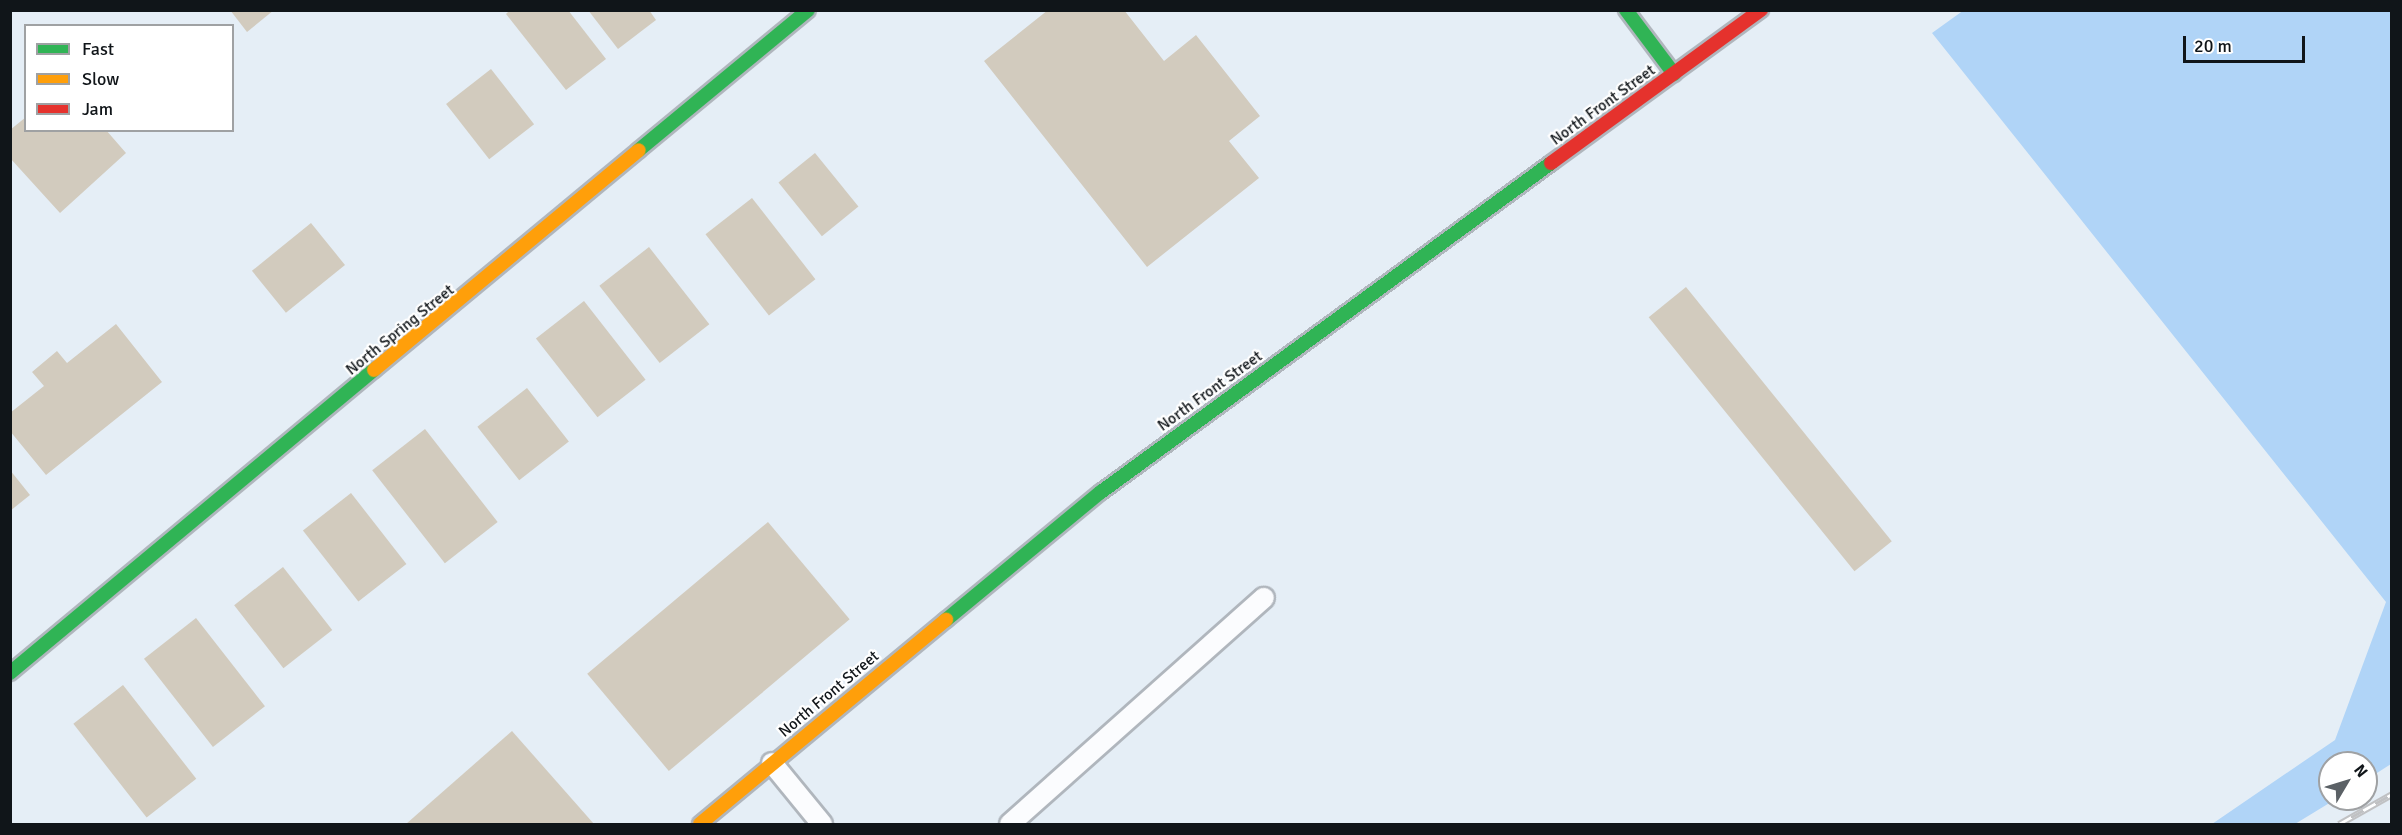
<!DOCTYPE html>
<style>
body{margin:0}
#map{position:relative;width:2402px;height:835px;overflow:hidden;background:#e5eef6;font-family:Signika,sans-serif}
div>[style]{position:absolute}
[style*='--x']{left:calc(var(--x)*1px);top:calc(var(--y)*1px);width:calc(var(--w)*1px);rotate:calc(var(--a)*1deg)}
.green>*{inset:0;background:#b0d4f7}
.building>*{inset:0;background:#d2cbbe;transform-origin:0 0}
.roads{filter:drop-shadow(2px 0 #b0b6bd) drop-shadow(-2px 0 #b0b6bd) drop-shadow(0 2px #b0b6bd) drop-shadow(0 -2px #b0b6bd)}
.lane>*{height:20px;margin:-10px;padding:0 10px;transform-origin:10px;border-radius:10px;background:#fbfcfe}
.fast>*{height:14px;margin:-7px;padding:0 7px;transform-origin:7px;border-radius:7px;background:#30b455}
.slow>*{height:14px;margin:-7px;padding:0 7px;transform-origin:7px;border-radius:7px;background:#ff9f0a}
.jam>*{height:14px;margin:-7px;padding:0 7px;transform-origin:7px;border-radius:7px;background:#e5322d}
.rail>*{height:7px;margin-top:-3.5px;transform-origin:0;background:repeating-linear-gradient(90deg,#fff 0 14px,#c0c1c3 0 28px);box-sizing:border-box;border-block:2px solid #c0c1c3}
span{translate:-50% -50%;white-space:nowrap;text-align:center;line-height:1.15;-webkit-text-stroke:4.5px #fff;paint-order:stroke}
.street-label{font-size:16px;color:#101519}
.frame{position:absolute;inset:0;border:12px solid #101519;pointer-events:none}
.legend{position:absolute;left:24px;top:24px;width:210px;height:108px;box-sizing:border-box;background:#fff;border:2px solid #9fa1a3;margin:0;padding:8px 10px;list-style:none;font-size:18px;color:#101519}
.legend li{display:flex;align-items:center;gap:12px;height:30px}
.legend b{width:30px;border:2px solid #9fa1a3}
.north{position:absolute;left:2318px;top:751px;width:60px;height:60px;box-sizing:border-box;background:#fff;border:2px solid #9fa1a3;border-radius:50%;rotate:52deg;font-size:16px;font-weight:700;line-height:24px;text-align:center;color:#101519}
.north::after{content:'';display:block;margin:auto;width:21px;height:27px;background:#5b6166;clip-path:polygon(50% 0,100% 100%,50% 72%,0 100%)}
.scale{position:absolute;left:2183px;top:36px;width:122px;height:27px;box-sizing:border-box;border:3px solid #101519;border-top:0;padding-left:8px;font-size:18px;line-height:21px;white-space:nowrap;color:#101519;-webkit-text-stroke:4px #fff;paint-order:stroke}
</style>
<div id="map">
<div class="green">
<div style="clip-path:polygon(1964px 10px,2391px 11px,2391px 764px,2366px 780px,2366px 763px,2330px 763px,2330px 799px,2336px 799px,2295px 824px,2212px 824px,2335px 740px,2386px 602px,1932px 33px)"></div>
</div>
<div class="building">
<div style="clip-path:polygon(230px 10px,274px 10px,247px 32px)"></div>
<div style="clip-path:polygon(510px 10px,568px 10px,606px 59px,566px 90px,506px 14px)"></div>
<div style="clip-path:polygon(588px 10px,649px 10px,656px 20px,618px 49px)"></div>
<div style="clip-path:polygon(1048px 10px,1124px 10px,1164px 61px,1196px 35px,1260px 116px,1229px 141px,1259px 178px,1147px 267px,984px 61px)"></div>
<div style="left:491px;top:69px;width:70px;height:57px;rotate:52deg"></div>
<div style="clip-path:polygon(26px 117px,26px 130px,106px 130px,126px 153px,60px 213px,10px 158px,10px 130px)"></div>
<div style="left:815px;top:153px;width:69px;height:47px;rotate:51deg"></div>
<div style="left:752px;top:198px;width:103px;height:59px;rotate:52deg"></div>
<div style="left:311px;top:223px;width:54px;height:76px;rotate:51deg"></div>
<div style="left:649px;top:247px;width:98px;height:63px;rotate:52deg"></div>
<div style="left:1686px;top:287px;width:327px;height:48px;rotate:51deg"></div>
<div style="left:584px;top:301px;width:100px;height:61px;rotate:52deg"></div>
<div style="clip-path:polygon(116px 324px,162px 382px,46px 475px,10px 431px,10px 413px,44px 386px,32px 372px,57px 351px,67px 363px)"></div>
<div style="left:527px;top:388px;width:68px;height:63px;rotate:52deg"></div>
<div style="left:425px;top:429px;width:118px;height:67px;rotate:52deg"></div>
<div style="clip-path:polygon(10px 470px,30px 495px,10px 511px)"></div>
<div style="left:351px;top:493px;width:90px;height:61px;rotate:52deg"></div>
<div style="left:768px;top:522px;width:127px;height:236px;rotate:50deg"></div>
<div style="left:283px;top:567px;width:80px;height:62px;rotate:52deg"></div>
<div style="left:196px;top:618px;width:112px;height:66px;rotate:52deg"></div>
<div style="left:123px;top:685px;width:119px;height:63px;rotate:52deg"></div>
<div style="clip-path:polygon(512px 731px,594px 824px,406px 824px)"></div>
</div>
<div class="roads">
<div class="lane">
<div style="--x:772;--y:763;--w:79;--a:50.7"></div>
<div style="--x:1010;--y:824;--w:340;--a:-41.7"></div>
</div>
<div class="fast">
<div style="--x:1626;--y:10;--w:80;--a:53.1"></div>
<div style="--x:639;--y:150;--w:219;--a:-39.6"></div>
<div style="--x:946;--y:620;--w:201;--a:-39.6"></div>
<div style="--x:1101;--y:492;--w:557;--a:-36.17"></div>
<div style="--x:10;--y:673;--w:474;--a:-39.8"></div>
</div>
<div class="slow">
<div style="--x:374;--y:370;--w:344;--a:-39.7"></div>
<div style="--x:700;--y:824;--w:320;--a:-39.7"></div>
</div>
<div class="jam">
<div style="--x:1551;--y:163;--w:260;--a:-36.1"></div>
</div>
</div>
<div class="rail">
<div style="--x:2339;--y:824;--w:61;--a:-29.5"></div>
</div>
<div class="street-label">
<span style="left:1603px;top:105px;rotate:-36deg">North Front Street</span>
<span style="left:400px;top:330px;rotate:-39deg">North Spring Street</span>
<span style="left:1210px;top:391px;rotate:-36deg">North Front Street</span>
<span style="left:829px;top:694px;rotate:-40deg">North Front Street</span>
</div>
<div class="frame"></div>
<ul class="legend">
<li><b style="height:8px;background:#30b455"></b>Fast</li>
<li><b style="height:8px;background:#ff9f0a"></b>Slow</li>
<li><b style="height:8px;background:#e5322d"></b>Jam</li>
</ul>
<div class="north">N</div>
<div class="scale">20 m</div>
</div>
